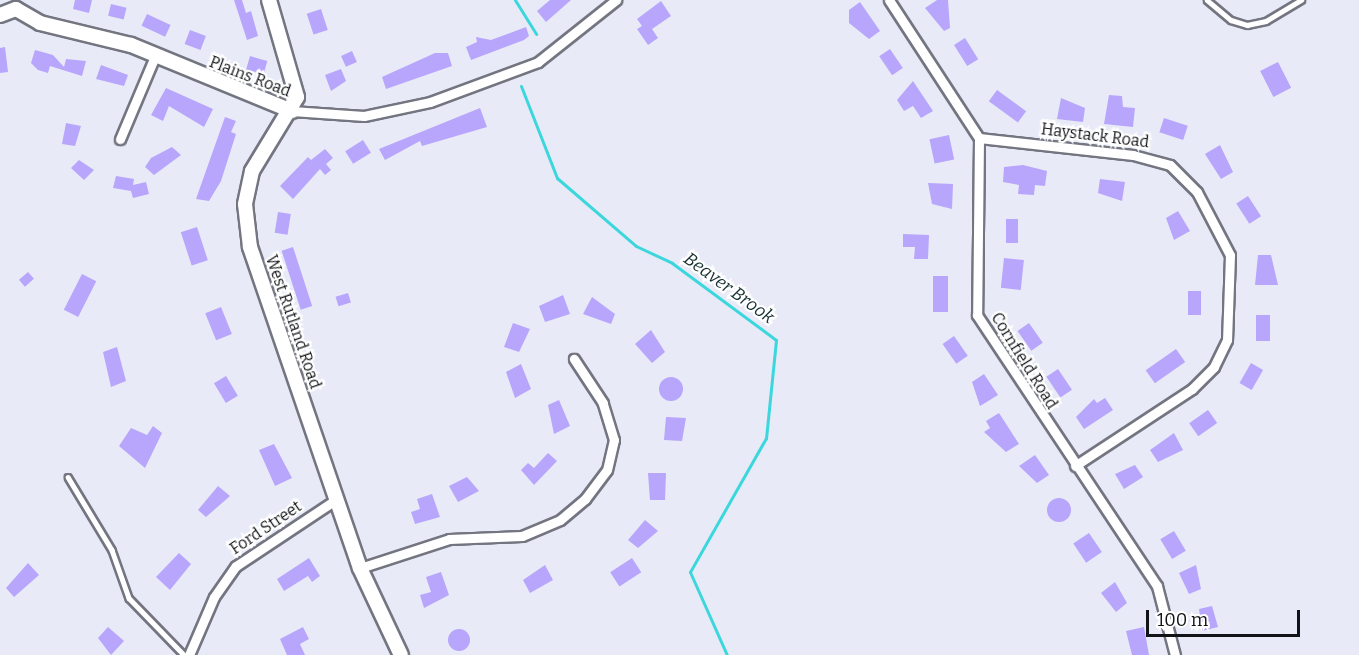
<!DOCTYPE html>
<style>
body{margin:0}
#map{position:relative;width:1359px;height:655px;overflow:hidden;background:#e8ebf7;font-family:Bitter,serif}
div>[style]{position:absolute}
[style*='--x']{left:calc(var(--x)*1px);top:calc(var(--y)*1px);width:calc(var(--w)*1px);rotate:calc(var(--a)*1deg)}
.stream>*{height:3px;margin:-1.5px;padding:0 1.5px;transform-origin:1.5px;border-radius:1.5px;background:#3cd7dc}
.building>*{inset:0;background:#b8a5fc;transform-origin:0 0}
.round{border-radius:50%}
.roads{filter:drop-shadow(2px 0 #737580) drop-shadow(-2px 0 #737580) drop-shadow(0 2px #737580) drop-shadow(0 -2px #737580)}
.lane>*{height:4.5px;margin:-2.25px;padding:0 2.25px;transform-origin:2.25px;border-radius:2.25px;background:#fff}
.street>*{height:9px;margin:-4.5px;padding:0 4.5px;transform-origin:4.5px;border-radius:4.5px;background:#fff}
.secondary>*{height:14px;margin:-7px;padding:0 7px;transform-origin:7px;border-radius:7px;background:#fff}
span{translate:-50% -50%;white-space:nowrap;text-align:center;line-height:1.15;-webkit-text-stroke:4.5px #fff;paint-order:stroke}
.street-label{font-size:16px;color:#121317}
.water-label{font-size:18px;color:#152e2f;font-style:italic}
.scale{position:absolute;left:1146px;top:610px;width:154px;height:27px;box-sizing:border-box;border:3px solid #121317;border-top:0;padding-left:8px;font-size:18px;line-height:21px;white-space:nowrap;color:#121317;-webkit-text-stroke:4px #fff;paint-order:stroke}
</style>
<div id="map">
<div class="stream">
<div style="--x:515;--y:0;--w:40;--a:58"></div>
<div style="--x:521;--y:86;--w:99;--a:68.6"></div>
<div style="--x:557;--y:178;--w:104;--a:40.7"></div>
<div style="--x:636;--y:246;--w:40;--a:25"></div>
<div style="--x:672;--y:263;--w:129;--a:36.5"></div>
<div style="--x:776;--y:340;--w:99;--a:95.8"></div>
<div style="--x:766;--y:438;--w:154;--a:119.6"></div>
<div style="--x:690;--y:572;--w:91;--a:66"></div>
</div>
<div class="building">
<div style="clip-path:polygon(75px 0,92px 0,89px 13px,73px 9px)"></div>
<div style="clip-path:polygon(234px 0,242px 0,246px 13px,251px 11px,258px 36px,247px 40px)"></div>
<div style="clip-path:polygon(550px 0,571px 0,546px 22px,537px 11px)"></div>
<div style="clip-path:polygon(937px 0,948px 0,950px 28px,944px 31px,925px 8px)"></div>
<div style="clip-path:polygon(661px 1px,671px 16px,652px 29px,658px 38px,648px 45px,637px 29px,642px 26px,637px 19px)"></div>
<div style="clip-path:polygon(860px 2px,880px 31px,869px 39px,849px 23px,849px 10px)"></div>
<div style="left:111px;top:4px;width:16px;height:12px;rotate:14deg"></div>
<div style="left:321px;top:9px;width:22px;height:15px;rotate:72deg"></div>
<div style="left:147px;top:14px;width:26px;height:13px;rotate:25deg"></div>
<div style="clip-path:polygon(526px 27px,529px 36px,524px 40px,471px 60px,466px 47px,477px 42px,476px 37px,491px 40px)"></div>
<div style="left:190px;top:30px;width:17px;height:15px;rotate:21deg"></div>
<div style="left:965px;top:38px;width:25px;height:13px;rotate:58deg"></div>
<div style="clip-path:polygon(5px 47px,8px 72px,0 73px,0 48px)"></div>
<div style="left:890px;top:49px;width:23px;height:13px;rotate:56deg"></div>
<div style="clip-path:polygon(35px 50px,53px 55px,64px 67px,66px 59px,86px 61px,82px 76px,50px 66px,48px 73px,38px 70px,31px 63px)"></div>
<div style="left:352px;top:51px;width:12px;height:12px;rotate:66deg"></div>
<div style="clip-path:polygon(435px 53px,448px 53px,452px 66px,386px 89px,382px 77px)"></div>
<div style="left:250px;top:56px;width:18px;height:14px;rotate:16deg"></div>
<div style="left:1278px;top:62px;width:29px;height:20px;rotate:63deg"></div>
<div style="clip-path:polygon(101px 65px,128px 75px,124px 86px,96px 79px)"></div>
<div style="clip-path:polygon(341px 69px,346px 81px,331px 91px,325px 75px)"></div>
<div style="clip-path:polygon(913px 81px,933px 111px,921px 118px,913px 106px,904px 111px,897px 100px)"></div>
<div style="clip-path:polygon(166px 88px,213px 109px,204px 127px,169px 106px,163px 121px,151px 115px)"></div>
<div style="left:997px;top:90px;width:36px;height:14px;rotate:36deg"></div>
<div style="clip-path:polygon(1109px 95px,1122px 96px,1123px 107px,1135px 108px,1133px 127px,1104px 124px)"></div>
<div style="clip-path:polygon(1061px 98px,1085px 108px,1083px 122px,1057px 119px)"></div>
<div style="clip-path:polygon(480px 108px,487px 127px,422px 146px,420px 141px,385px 160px,379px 149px)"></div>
<div style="clip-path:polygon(225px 117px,236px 121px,231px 132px,236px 134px,221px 181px,209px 201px,196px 199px)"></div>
<div style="left:1164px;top:118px;width:25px;height:15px;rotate:18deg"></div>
<div style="clip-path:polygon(66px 123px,81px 126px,75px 146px,62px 144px)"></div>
<div style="left:949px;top:135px;width:25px;height:20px;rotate:78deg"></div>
<div style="left:363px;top:140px;width:15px;height:21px;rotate:58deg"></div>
<div style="clip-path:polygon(1220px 145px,1233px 172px,1221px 179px,1205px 154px)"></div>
<div style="clip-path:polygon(172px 147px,181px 155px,154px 175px,145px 167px,151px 158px)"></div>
<div style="clip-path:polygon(325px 149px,333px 158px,326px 164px,331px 170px,325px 175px,320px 169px,293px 199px,280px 186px,308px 157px,311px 160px)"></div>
<div style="clip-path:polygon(79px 160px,94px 170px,84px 180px,71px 168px)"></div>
<div style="clip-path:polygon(1023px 165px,1047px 171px,1045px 186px,1035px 185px,1034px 195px,1018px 194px,1019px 185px,1003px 182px,1004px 167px)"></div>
<div style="clip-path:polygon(116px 176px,134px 179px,133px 185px,146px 182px,149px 194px,133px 198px,131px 191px,113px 188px)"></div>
<div style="clip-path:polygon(1100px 179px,1125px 182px,1122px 201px,1098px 193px)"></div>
<div style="clip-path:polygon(928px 183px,953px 184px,952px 209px,932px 204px)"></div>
<div style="left:1248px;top:196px;width:24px;height:14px;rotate:57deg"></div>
<div style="clip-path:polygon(1178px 211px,1190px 231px,1174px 240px,1166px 218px)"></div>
<div style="left:278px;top:212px;width:13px;height:21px;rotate:9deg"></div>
<div style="left:1006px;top:219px;width:12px;height:24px"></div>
<div style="left:197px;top:227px;width:35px;height:17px;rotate:72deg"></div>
<div style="clip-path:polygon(903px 234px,929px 235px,928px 259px,914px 259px,915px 247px,903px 247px)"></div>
<div style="left:293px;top:247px;width:62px;height:12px;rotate:72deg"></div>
<div style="clip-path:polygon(1258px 255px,1271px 255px,1278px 285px,1255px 285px)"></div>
<div style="left:1004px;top:258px;width:20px;height:30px;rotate:6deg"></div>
<div style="left:28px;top:272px;width:9px;height:12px;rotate:49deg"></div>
<div style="left:82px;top:274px;width:16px;height:40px;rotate:27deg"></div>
<div style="left:933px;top:276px;width:15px;height:36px"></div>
<div style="left:1188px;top:291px;width:13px;height:24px"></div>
<div style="left:348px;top:293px;width:10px;height:13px;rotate:73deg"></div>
<div style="clip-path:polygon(563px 295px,570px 314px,545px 322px,539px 306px)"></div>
<div style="clip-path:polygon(592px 297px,615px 314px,611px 324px,583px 314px)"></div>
<div style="left:221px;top:307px;width:29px;height:17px;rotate:68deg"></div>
<div style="left:1256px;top:315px;width:14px;height:26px"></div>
<div style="clip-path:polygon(513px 323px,530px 329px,519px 352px,504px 347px)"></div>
<div style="left:1029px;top:323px;width:24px;height:14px;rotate:55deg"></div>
<div style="clip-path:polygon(651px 330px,665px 352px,652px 363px,635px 344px)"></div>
<div style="left:954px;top:336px;width:24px;height:14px;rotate:55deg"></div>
<div style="clip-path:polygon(117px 347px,126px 381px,111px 387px,103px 352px)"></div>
<div style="left:1176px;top:349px;width:16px;height:37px;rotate:55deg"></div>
<div style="left:1251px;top:363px;width:14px;height:23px;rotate:30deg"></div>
<div style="clip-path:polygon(521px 364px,531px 389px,515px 398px,506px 372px)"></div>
<div style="left:1058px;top:369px;width:25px;height:14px;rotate:56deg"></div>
<div style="clip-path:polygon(984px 374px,998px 395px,980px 406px,972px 382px)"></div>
<div style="left:226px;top:376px;width:23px;height:14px;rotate:59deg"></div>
<div class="round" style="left:659px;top:377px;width:24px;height:24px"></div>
<div style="clip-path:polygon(1105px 398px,1113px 410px,1084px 429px,1076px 417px,1094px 399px,1097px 403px)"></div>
<div style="clip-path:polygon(559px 400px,570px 426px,554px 434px,548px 405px)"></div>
<div style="left:1208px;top:410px;width:16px;height:23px;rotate:55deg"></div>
<div style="clip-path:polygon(999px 413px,1019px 444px,1006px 452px,984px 432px,990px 428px,986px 421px)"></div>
<div style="clip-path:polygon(666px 417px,686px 418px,682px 441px,664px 440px)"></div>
<div style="clip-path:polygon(153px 426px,162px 433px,145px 468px,119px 446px,131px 428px,147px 435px)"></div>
<div style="clip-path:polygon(1174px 433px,1183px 450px,1158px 462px,1150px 450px)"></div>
<div style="clip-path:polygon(274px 444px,292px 478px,275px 486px,259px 450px)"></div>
<div style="clip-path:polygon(548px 453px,557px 461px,534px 485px,521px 470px,528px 463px,534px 468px)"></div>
<div style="clip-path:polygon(1035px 455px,1049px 475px,1037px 483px,1019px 466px)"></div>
<div style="clip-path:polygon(1135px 465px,1143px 477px,1124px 489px,1115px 474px)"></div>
<div style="clip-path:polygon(648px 473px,666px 473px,665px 500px,650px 500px)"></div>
<div style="clip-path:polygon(467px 477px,479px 491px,458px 502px,449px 486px)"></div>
<div style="clip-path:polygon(218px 486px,230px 496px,206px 517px,198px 510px)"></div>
<div style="clip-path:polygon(432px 494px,440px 517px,415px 524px,411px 512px,420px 509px,417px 499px)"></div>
<div class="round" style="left:1047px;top:498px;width:24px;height:24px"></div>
<div style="clip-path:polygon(645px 520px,658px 531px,638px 548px,628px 540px)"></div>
<div style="left:1174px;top:531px;width:23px;height:16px;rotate:59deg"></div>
<div style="left:1089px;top:533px;width:23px;height:19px;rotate:56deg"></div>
<div style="clip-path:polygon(179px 553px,191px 564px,170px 590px,156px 577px)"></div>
<div style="clip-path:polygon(309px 558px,320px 576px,312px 582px,308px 576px,284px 591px,277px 579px)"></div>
<div style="left:632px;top:558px;width:17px;height:26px;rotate:57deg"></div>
<div style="clip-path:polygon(28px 563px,39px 575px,14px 597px,6px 588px)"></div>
<div style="clip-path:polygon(545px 565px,553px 580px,530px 593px,523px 580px)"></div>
<div style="clip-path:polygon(1196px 565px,1201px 589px,1189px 594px,1179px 573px)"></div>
<div style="clip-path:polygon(441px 572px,449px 595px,424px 608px,420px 595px,431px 592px,426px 577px)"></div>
<div style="clip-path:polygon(1115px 582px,1127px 603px,1116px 612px,1101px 593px)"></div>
<div style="clip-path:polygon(1212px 606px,1218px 627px,1202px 631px,1199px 609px)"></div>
<div style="clip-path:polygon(108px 627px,124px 641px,111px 655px,98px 638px)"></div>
<div style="clip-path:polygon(303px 627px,309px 639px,300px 644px,305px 655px,287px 655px,280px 639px)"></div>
<div style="clip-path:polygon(1144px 627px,1149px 655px,1132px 655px,1126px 631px)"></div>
<div class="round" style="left:448px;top:629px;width:22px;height:22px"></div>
</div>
<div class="roads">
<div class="lane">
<div style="--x:1207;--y:0;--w:31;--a:40"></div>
<div style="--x:1231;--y:20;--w:17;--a:17"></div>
<div style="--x:1247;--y:25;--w:19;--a:-12"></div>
<div style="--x:1266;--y:21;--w:41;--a:-31"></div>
<div style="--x:68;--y:477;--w:85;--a:58.9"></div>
<div style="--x:112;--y:550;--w:51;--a:70.5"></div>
<div style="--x:129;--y:598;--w:79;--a:46"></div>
</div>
<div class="street">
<div style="--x:889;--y:0;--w:165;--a:56.9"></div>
<div style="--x:979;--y:138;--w:177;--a:90.6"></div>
<div style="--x:977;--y:315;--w:325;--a:56.4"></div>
<div style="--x:1157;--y:586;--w:71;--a:75.4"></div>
<div style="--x:292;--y:111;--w:72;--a:4"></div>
<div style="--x:364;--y:116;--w:67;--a:-12"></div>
<div style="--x:430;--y:102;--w:115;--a:-20.3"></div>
<div style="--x:538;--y:62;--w:100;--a:-38.5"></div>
<div style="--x:979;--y:138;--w:155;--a:6.3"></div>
<div style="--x:1133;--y:155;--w:38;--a:15"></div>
<div style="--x:1170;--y:165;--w:38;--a:45"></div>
<div style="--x:1197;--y:192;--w:71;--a:62.4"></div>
<div style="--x:1230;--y:255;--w:85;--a:92"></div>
<div style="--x:1227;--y:340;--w:30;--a:116"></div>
<div style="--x:1214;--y:367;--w:31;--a:135"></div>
<div style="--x:1192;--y:389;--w:140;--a:146.7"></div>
<div style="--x:120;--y:139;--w:90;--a:-67.1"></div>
<div style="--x:360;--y:568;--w:94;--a:-18"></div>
<div style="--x:449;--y:539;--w:73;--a:-2.4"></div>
<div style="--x:522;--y:536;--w:41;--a:-22.8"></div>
<div style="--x:560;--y:520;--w:33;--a:-40"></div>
<div style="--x:585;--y:499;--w:36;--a:-53"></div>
<div style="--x:607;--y:470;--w:31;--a:-77"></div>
<div style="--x:614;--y:440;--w:39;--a:-107"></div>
<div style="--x:603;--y:403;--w:53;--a:-123.4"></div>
<div style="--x:189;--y:655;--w:63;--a:-66.7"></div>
<div style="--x:214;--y:597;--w:38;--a:-55"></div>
<div style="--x:236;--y:566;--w:121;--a:-33.6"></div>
</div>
<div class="secondary">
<div style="--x:269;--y:0;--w:101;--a:73.9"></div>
<div style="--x:297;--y:97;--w:87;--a:121.3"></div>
<div style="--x:252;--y:171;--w:34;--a:102"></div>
<div style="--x:245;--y:204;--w:43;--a:83.4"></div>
<div style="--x:250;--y:247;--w:339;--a:71.1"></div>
<div style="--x:360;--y:568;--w:96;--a:64.8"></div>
<div style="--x:0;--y:15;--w:17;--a:-21"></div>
<div style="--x:16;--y:9;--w:28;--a:30"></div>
<div style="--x:40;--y:23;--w:94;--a:13.6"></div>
<div style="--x:131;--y:45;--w:174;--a:22.3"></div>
</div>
</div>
<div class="street-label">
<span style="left:250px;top:77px;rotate:21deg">Plains Road</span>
<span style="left:1095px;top:136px;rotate:7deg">Haystack Road</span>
<span style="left:293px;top:322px;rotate:71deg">West Rutland Road</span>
<span style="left:1024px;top:361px;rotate:58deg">Cornfield Road</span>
<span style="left:266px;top:528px;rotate:-34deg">Ford Street</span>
</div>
<div class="water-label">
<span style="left:729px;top:288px;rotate:36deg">Beaver Brook</span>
</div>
<div class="scale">100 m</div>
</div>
